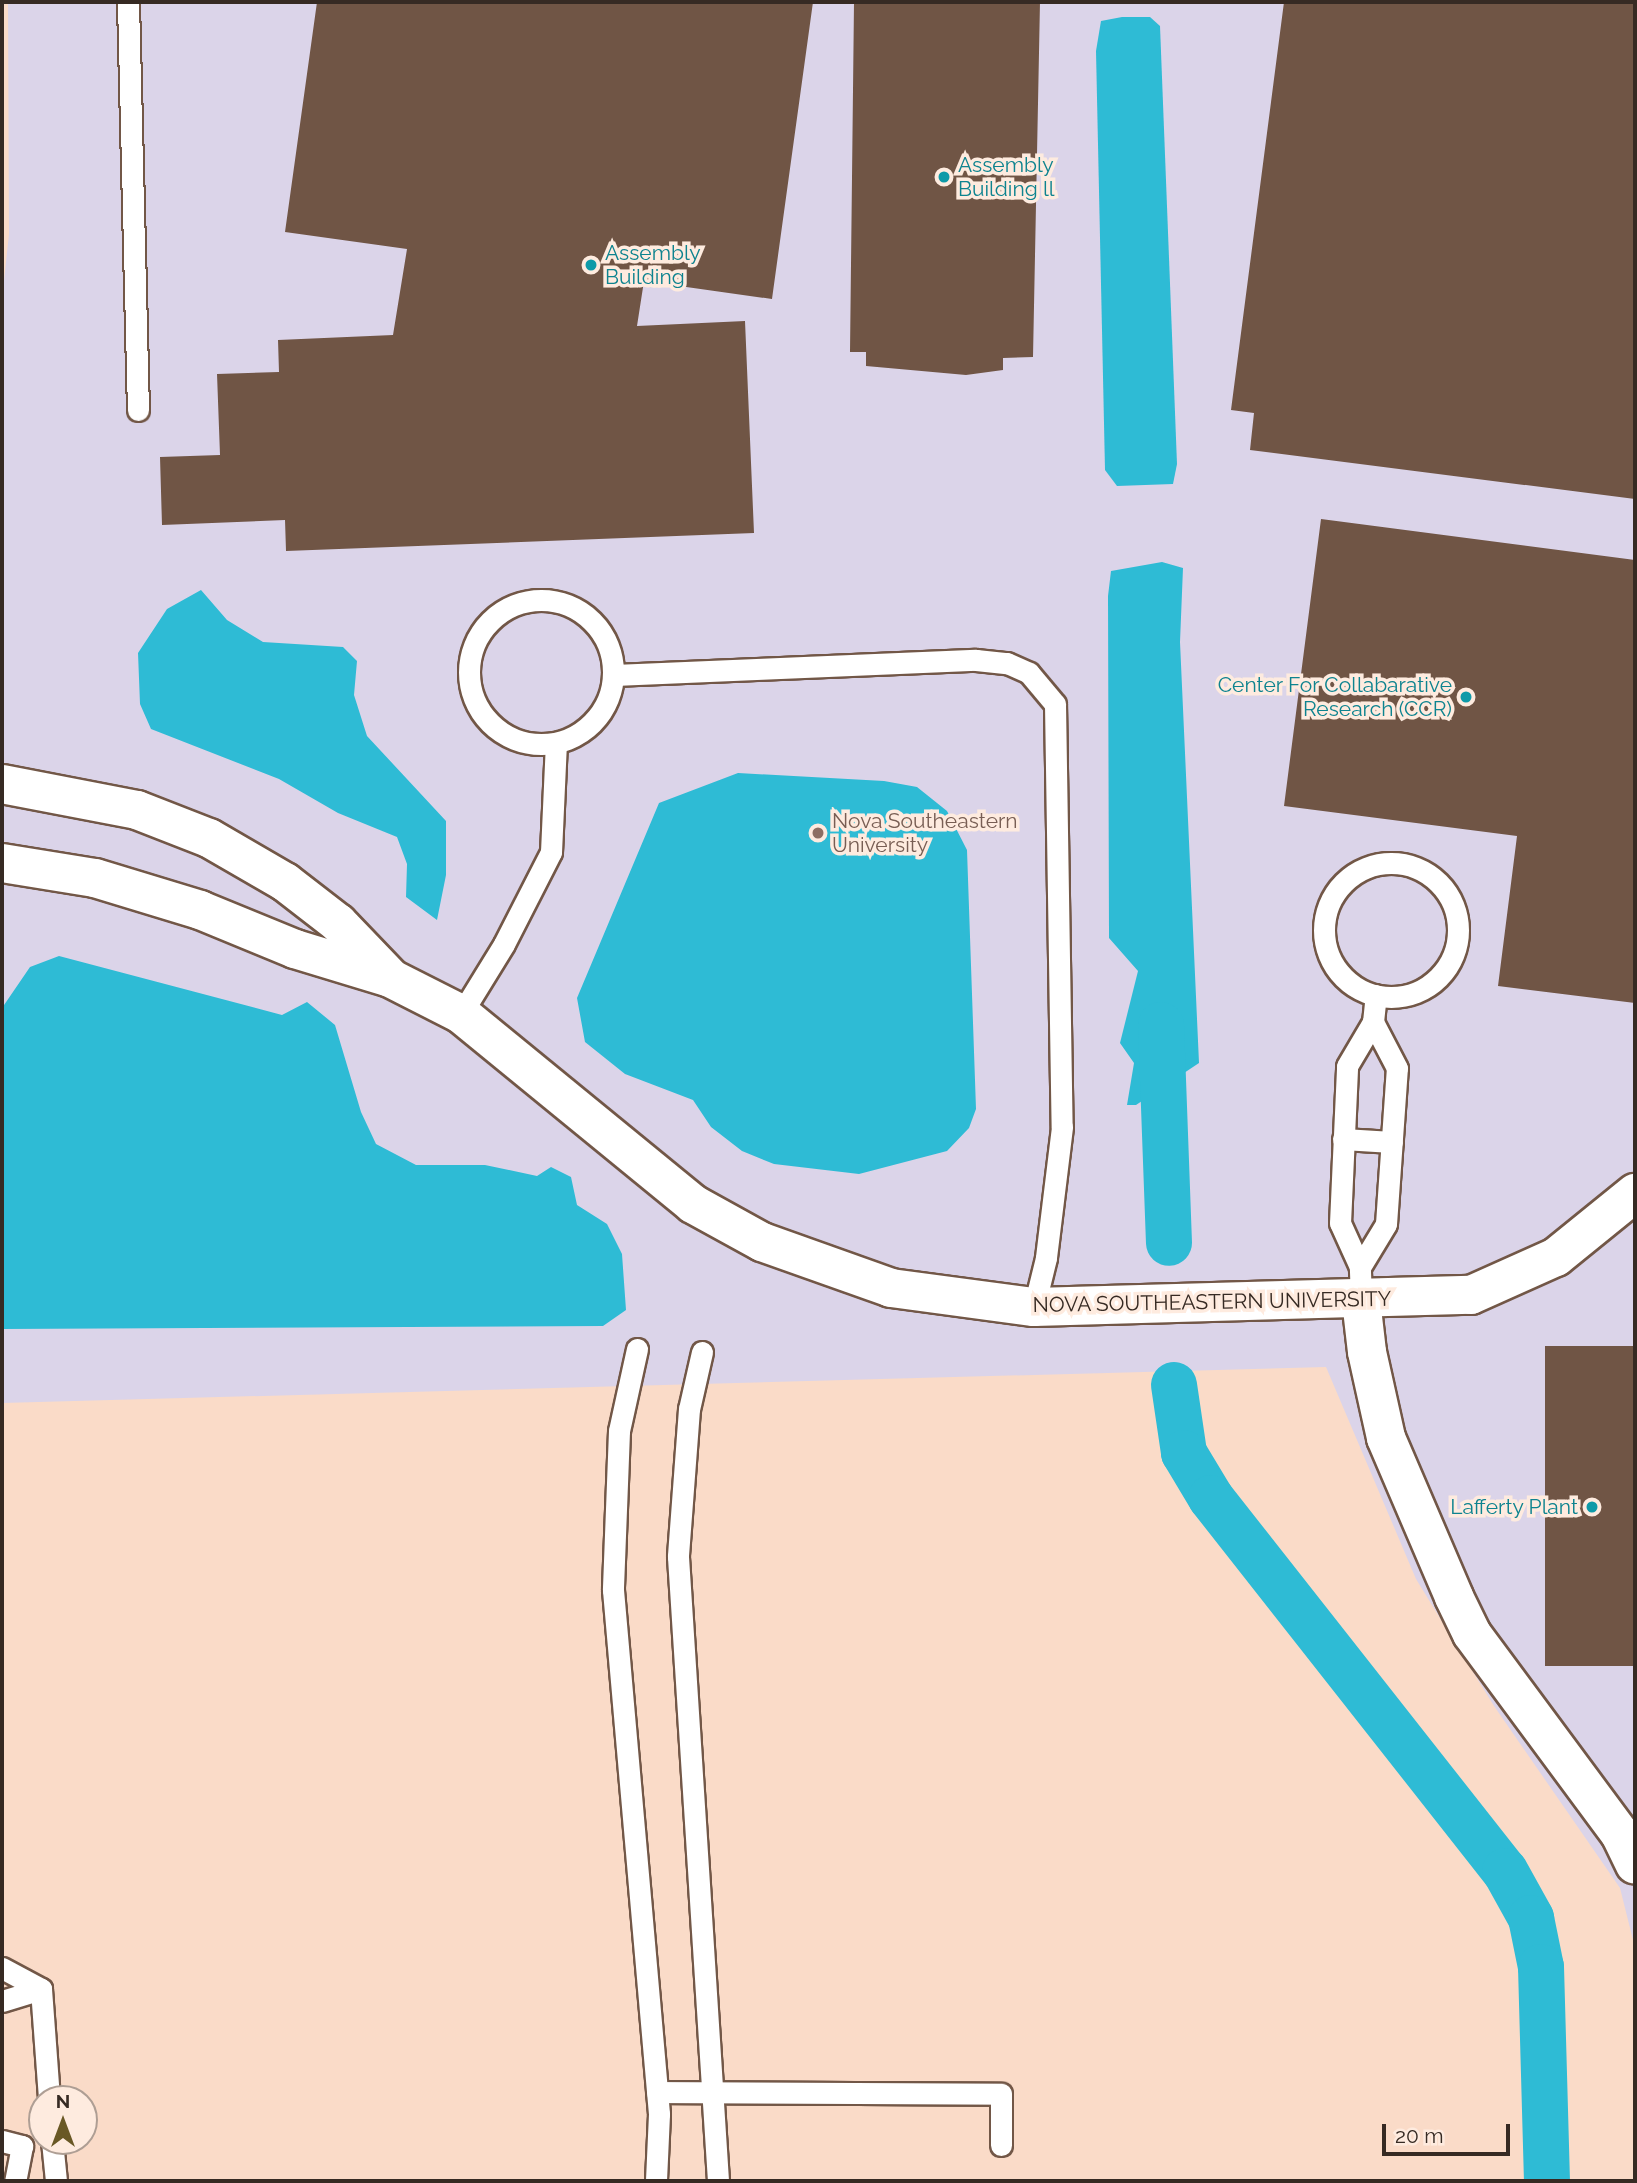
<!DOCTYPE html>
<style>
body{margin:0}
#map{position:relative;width:1637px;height:2183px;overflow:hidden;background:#fadbc8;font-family:Raleway,sans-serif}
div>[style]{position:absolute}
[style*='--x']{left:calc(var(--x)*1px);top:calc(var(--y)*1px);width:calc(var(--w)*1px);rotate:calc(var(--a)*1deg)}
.education>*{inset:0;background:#dbd4e9}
.water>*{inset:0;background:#2ebbd5}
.canal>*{height:46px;margin:-23px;padding:0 23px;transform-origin:23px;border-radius:23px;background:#2ebbd5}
.building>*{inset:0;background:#705545;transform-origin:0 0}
.roads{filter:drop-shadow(2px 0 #725747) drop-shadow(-2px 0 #725747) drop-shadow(0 2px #725747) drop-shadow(0 -2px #725747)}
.lane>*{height:21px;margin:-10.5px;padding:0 10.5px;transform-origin:10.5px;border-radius:10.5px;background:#fff}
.lane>.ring{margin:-10.5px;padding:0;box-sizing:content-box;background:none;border:21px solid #fff;border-radius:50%}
.street>*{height:38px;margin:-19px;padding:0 19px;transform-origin:19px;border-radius:19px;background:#fff}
.dots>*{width:19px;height:19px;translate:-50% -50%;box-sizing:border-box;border:4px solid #feebdf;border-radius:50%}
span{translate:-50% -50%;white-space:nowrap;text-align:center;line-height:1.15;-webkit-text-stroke:7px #feebdf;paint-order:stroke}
.culture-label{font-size:21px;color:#0d838f}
.left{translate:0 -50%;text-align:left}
.right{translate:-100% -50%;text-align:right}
.education-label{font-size:21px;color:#785e54}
.street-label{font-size:21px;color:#362a23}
.frame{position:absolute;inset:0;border:4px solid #362a23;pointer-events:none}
.north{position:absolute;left:28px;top:2085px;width:70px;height:70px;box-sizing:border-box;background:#feebdf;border:2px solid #ae9e94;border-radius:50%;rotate:0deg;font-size:19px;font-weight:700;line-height:28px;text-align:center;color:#362a23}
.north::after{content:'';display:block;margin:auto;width:24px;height:32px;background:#695825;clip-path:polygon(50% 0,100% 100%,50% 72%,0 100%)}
.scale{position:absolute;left:1382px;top:2124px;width:128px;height:32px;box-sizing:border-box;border:4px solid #362a23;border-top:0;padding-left:9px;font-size:21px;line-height:24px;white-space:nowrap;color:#362a23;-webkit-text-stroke:5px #feebdf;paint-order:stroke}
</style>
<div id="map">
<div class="education">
<div style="clip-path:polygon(8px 2px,1635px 2px,1635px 1948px,1620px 1888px,1494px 1706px,1416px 1579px,1326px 1367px,2px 1403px,2px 299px,9px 234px)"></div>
</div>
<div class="water">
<div style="clip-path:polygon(1122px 17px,1150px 17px,1160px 26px,1177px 464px,1173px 484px,1117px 486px,1105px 470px,1096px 51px,1101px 21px)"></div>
<div style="clip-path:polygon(1162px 562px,1183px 568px,1180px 642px,1199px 1063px,1136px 1105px,1127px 1105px,1134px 1063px,1120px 1043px,1138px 971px,1109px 938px,1108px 596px,1111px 571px)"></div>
<div style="clip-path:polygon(201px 590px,227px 620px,263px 642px,343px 647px,357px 661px,354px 695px,367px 736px,446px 821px,446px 875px,437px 920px,406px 897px,407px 864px,397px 837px,338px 813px,279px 779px,151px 729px,140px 704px,138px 653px,167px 609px)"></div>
<div style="clip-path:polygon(738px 773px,884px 781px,917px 787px,947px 811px,967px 850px,976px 1109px,969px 1128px,947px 1151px,859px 1174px,774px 1164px,742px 1151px,711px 1127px,693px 1100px,625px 1074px,585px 1042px,577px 998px,659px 803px)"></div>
<div style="clip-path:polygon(59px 956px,282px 1015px,307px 1002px,335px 1025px,361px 1112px,376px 1144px,416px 1165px,485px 1165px,537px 1176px,551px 1167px,571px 1177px,577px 1205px,607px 1224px,622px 1254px,626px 1310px,603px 1326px,2px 1329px,2px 1008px,30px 967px)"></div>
</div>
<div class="canal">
<div style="--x:1161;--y:1025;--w:218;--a:87.9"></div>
<div style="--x:1174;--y:1385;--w:69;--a:81.6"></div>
<div style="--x:1184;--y:1453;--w:52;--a:59"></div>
<div style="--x:1211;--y:1498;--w:475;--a:51.8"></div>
<div style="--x:1505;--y:1871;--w:54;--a:61"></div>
<div style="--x:1531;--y:1918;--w:50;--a:78.5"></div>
<div style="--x:1541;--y:1967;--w:214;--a:88.4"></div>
</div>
<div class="building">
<div style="clip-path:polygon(317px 2px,813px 2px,772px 299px,644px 281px,637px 326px,745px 321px,754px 533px,286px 551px,285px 520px,162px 525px,160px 457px,220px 455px,217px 374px,279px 372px,278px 340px,393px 335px,407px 249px,285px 232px)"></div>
<div style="clip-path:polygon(854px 2px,1040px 2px,1033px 357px,1003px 358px,1003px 370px,966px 375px,866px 366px,866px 352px,850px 352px)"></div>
<div style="clip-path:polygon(1284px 2px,1635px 2px,1635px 499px,1250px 450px,1254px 413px,1231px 410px)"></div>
<div style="clip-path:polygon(1321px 519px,1635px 560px,1635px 1003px,1498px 986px,1517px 836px,1284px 806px)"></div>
<div style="left:1635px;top:1346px;width:320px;height:90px;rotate:90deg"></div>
</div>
<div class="roads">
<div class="lane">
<div style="--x:128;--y:2;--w:408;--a:88.6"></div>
<div class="ring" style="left:469px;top:600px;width:123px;height:123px"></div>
<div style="--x:614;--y:675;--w:362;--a:-2.4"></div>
<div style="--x:976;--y:660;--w:31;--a:6"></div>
<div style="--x:1007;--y:663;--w:24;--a:24"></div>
<div style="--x:1029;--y:673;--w:40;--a:50"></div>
<div style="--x:1055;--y:704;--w:423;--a:89.1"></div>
<div style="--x:1062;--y:1127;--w:132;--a:97"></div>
<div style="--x:1046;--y:1258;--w:50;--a:103.8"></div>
<div class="ring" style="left:1324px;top:863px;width:113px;height:113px"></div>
<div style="--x:461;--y:1014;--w:82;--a:-58.4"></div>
<div style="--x:504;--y:944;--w:103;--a:-62.9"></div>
<div style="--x:551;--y:852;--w:109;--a:-87.4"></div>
<div style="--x:1343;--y:1139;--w:49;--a:3.5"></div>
<div style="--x:1360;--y:1267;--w:50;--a:-58.8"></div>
<div style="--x:1386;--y:1224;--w:156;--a:-86"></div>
<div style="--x:1397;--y:1068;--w:52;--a:-117.6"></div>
<div style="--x:1361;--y:1300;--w:33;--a:-92"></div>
<div style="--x:1360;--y:1267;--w:48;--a:-114.4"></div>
<div style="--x:1340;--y:1223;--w:157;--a:-87.4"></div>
<div style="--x:1347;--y:1066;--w:51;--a:-59.4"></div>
<div style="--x:1373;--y:1022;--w:27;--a:-84"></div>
<div style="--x:637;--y:1349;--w:84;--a:102.4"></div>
<div style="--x:619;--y:1431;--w:159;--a:92.2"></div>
<div style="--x:613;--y:1590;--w:526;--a:84.98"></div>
<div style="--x:659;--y:2114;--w:67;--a:92.6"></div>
<div style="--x:702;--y:1352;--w:58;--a:102.8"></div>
<div style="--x:689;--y:1409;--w:148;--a:94.3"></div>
<div style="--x:678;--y:1557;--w:625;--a:86.33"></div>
<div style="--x:2;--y:1968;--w:44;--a:28.3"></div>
<div style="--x:41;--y:1989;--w:110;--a:85.8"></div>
<div style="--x:2;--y:2001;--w:41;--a:-17.1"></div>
<div style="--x:657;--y:2092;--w:344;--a:0.3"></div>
<div style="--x:1001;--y:2094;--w:51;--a:90"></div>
<div style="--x:2;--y:2141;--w:21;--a:14"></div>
<div style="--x:22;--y:2146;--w:36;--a:101"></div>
<div style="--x:52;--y:2141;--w:40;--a:84.3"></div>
</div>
<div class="street">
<div style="--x:2;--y:784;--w:137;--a:10.9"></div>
<div style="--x:137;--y:810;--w:77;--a:21.3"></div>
<div style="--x:209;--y:838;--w:88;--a:30.1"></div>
<div style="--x:285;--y:882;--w:67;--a:37.7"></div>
<div style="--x:338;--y:923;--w:74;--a:46.1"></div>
<div style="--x:2;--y:863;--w:94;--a:9.2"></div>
<div style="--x:95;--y:878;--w:110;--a:16.9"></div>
<div style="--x:200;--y:910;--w:103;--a:22.3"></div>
<div style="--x:295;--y:949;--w:99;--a:17"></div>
<div style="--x:390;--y:978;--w:80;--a:26.9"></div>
<div style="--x:461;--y:1014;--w:300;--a:39.3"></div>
<div style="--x:693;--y:1204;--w:79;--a:28.8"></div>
<div style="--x:762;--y:1242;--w:137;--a:19.6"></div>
<div style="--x:891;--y:1288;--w:144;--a:7.6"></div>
<div style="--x:1034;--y:1307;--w:437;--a:-1.6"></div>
<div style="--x:1471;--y:1295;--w:93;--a:-24.1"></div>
<div style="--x:1556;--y:1257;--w:102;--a:-39"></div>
<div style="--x:1361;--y:1300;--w:52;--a:83.4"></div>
<div style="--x:1367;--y:1352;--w:88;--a:77.5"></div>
<div style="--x:1386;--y:1438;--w:173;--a:66.8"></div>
<div style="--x:1454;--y:1597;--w:41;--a:64.1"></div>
<div style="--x:1472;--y:1634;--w:249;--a:53.5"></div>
<div style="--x:1620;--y:1834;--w:34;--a:64"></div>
</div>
</div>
<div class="dots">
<div style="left:944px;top:177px;background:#0f9aa8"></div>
<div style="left:591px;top:265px;background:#0f9aa8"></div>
<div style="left:1466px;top:697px;background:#0f9aa8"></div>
<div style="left:818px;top:833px;background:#8d6e63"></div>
<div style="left:1592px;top:1507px;background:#0f9aa8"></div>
</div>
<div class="culture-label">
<span class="left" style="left:958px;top:177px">Assembly<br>Building ll</span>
<span class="left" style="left:605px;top:265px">Assembly<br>Building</span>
<span class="right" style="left:1452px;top:697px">Center For Collabarative<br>Research (CCR)</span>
<span class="right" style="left:1578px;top:1507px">Lafferty Plant</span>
</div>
<div class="education-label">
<span class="left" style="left:832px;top:833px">Nova Southeastern<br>University</span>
</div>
<div class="street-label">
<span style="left:1212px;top:1302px;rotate:-1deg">NOVA SOUTHEASTERN UNIVERSITY</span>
</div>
<div class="frame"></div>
<div class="north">N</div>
<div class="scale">20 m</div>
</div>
